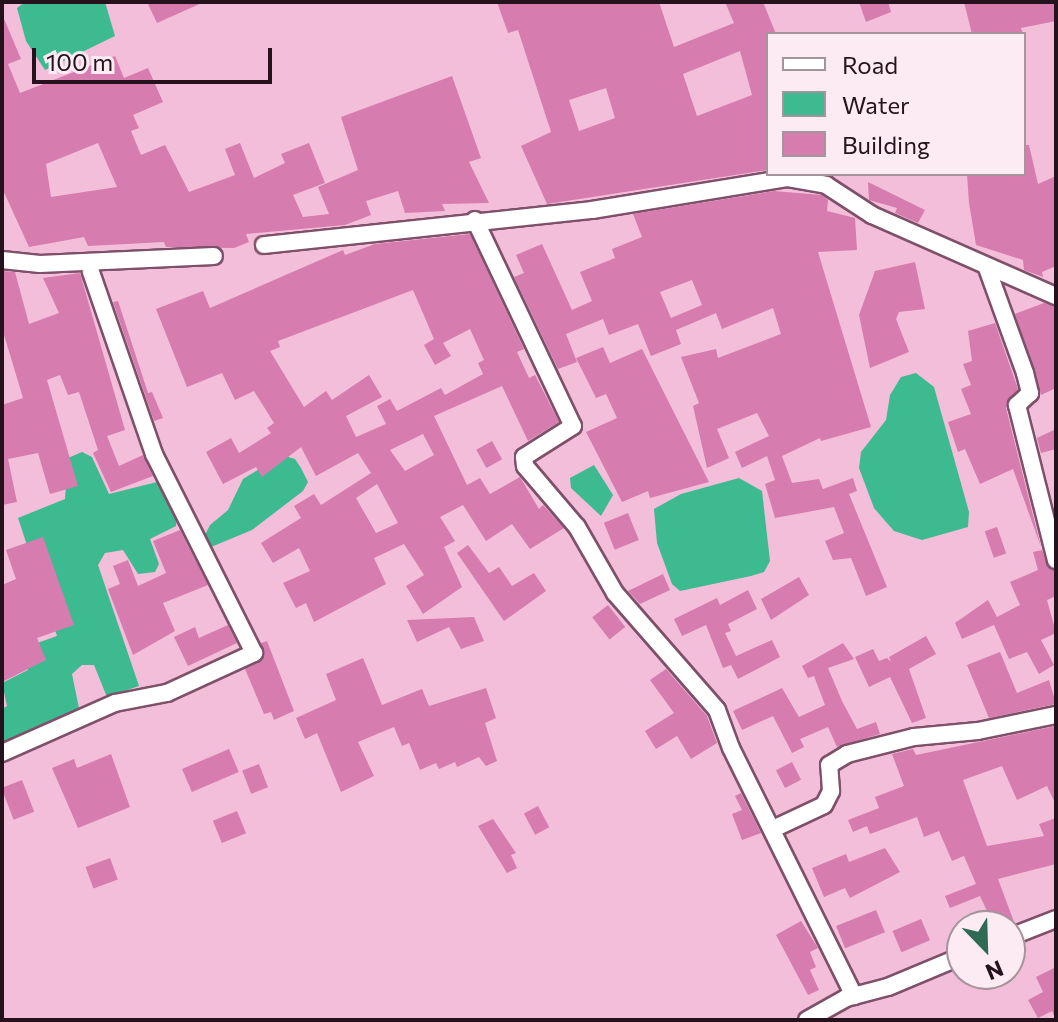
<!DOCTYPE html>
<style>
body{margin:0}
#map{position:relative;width:1058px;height:1022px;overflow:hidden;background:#f3bed9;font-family:Commissioner,sans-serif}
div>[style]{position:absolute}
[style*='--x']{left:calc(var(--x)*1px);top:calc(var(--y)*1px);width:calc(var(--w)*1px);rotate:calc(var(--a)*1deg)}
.water>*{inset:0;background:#3dba90}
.building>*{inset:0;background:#d67cae;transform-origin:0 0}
.roads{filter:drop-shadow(2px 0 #7e5069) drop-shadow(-2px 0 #7e5069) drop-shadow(0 2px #7e5069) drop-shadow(0 -2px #7e5069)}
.street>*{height:16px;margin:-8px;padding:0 8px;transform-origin:8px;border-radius:8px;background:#fff}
span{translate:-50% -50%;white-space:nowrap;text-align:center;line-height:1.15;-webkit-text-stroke:7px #fcebf3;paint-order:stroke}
.frame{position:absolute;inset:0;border:4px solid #25121c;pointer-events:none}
.legend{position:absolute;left:766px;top:32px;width:260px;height:144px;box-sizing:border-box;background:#fcebf3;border:2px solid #a6949d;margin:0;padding:10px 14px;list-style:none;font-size:24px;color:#25121c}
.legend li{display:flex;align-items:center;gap:16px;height:40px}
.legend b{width:40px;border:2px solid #a6949d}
.north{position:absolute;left:946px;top:910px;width:80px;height:80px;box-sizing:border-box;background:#fcebf3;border:2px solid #a6949d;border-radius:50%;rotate:157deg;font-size:22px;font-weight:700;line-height:32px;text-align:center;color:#25121c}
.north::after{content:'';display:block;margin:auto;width:28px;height:36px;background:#2f6a54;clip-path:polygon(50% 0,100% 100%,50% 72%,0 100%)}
.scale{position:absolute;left:32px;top:48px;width:240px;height:36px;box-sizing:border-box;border:4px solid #25121c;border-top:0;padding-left:10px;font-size:24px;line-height:28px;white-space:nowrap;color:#25121c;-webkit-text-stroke:6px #fcebf3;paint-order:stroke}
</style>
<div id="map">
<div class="water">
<div style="clip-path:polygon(25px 2px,105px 2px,115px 36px,45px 70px,26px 41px,17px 8px)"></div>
<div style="clip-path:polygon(916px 373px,934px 387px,969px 512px,968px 527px,922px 540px,894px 531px,886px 522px,874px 508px,859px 468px,861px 452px,886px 420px,890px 395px,901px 377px)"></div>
<div style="clip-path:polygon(82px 452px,92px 457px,109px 494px,157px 482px,177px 516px,176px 526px,150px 539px,159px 564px,155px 572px,138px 574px,123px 550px,105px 553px,98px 565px,139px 686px,107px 697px,94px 665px,82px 665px,72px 674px,80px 713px,2px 743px,2px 709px,7px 706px,2px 683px,28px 670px,20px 649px,57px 636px,18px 518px,65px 499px,68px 458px)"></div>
<div style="clip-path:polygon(282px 455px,295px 459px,301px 468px,308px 482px,303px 491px,252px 530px,211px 547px,205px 535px,210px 525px,228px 510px,243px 479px)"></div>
<div style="clip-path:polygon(594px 465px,613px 495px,601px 516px,571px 488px,570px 478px)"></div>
<div style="clip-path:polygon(739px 478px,762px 491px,770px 561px,764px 572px,751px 576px,680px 591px,672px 584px,657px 543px,654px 509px,681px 494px)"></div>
</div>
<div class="building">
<div style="clip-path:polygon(147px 2px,204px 2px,157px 23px)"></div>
<div style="clip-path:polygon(evenodd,497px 2px,659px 2px,674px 47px,734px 23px,725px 2px,763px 2px,776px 34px,768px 34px,768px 170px,547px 204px,521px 146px,551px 132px,518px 30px,508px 33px,497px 2px,740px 51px,752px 95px,697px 116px,683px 74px,740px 51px,497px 2px,606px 88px,615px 118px,579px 131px,569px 100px,606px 88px)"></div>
<div style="clip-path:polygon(859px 2px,888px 2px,891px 12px,866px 22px)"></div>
<div style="clip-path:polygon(964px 2px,1056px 2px,1056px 21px,1021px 28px,1023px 34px,972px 34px)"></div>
<div style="clip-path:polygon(evenodd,2px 14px,21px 59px,8px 64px,20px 93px,115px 56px,124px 78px,148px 68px,163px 102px,133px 115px,139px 128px,131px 131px,141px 155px,165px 145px,189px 192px,235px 175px,225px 149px,240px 143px,254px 178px,285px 163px,281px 154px,309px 143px,325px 183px,293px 195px,303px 217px,329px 214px,318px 187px,358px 170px,341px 117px,452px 76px,481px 158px,469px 162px,489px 203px,442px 204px,445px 211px,405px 213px,398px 191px,366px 201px,371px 215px,345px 225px,246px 234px,249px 242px,234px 248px,166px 247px,164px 242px,88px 246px,84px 237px,29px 247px,2px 188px,2px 14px,98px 143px,117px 187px,51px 197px,46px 164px,98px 143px)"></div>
<div style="clip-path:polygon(1024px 145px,1029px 145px,1038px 184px,1056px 176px,1056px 266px,1042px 272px,1043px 277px,1024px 270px,1023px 260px,976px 245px,969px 203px,967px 174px,1024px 174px)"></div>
<div style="clip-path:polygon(868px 182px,925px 210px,918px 223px,895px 213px,897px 208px,869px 200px)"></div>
<div style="clip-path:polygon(evenodd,774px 191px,822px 195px,828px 200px,827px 211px,855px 218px,857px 250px,818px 252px,871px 427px,821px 441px,820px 438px,782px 456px,792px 483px,819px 479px,823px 489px,853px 478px,857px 491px,849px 494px,887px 587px,866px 596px,851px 558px,833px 560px,825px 541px,844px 533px,834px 507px,775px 518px,765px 484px,775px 480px,767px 456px,742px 468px,735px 452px,769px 436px,757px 413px,717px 429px,729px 458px,707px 468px,693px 406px,699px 403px,681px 357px,716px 349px,718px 358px,781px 334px,773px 308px,722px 329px,716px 313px,676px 330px,681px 344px,651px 356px,638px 324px,609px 335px,603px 319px,566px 334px,577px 362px,558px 369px,514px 277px,524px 273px,516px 255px,542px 244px,572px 310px,592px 301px,580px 272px,615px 258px,612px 249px,642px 237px,633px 214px,774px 191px,692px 280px,702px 305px,671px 318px,660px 292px,692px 280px)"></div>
<div style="clip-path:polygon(evenodd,470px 234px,524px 349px,517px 352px,529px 378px,535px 375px,559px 422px,528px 441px,502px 386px,434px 416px,467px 485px,480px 478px,490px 494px,520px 477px,539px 509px,543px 505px,564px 528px,530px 549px,512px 524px,486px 541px,463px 505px,440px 517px,455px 541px,444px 547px,462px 587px,423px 614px,406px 586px,424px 575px,404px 544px,374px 558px,386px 584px,314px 622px,306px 603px,296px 608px,283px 583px,310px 571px,299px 548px,273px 563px,261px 543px,301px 518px,294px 506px,314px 494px,321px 505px,371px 473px,358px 453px,316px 476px,301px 447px,262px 477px,256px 467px,223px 484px,206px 452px,231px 438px,239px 453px,271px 433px,267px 428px,274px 423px,254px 391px,235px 400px,222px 373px,187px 387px,156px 309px,203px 291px,210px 308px,343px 250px,345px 255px,375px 244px,470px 234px,413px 290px,434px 339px,424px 345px,435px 365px,451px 356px,443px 343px,470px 329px,484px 360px,478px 363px,483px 374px,445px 395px,441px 388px,397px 411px,390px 399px,377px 406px,386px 424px,356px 437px,346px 416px,382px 397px,369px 375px,332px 400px,326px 391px,304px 407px,270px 351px,280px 347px,278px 341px,413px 290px,470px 234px,423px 434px,434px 455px,405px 471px,390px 450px,423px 434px,470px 234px,377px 484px,398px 523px,376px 533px,356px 498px,377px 484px)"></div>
<div style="clip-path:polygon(915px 262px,925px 309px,899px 312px,896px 319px,909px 352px,870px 368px,859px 315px,875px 271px)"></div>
<div style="clip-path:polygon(2px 271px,15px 272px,29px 324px,59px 313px,43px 278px,80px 273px,125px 430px,107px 436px,119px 466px,143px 455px,153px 476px,111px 492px,93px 453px,98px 450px,79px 392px,68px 395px,60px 375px,47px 380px,78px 486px,50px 494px,38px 453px,8px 459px,17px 502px,2px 505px,2px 405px,23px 398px,2px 328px)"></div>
<div style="clip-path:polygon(118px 301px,148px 393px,152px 392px,163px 418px,154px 421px,113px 302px)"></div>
<div style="clip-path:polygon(1044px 303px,1056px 307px,1056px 388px,1041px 395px,1015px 314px)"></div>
<div style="clip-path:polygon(995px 323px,1018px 389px,1006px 408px,1041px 547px,1013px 469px,980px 484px,965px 449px,958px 452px,948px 422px,971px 414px,961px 389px,971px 385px,963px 364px,972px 361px,968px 331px)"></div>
<div style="clip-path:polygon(603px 347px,610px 363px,642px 349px,709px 482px,650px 498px,648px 491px,622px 502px,586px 432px,617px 418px,606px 394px,596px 398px,576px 358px)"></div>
<div style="clip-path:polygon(1056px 429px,1056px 449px,1041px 453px,1037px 438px)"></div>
<div style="left:492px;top:441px;width:21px;height:18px;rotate:61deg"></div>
<div style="left:628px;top:513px;width:29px;height:26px;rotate:68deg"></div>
<div style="left:997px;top:527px;width:28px;height:13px;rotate:71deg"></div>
<div style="clip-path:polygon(180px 530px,208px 585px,163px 603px,175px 631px,133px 655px,108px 589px,120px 584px,113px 566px,128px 560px,138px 586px,166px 573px,153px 541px)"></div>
<div style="clip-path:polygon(43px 537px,74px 625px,37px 638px,46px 660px,2px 682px,2px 585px,16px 579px,6px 550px)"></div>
<div style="clip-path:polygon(468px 545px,489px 573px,499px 567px,512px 586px,534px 573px,546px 591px,504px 621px,457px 553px)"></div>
<div style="clip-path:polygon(1042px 550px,1048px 567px,1056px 571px,1056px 596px,1047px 600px,1056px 633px,1041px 640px,1054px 665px,1039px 674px,1027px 652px,1009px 659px,994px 625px,962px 639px,955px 623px,988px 600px,997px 617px,1020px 605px,1010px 582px,1038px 570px,1033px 552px)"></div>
<div style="clip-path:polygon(663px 574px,670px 590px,640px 604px,628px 591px)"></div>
<div style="clip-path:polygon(799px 577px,809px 595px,771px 620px,761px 599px)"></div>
<div style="clip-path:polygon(748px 590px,757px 609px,728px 624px,731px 631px,725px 633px,736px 656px,772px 640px,780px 657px,738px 679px,731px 665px,723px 668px,706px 625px,682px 636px,674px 619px,717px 598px,720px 605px)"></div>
<div style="left:608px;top:605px;width:28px;height:20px;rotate:52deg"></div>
<div style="clip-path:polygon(474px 617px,484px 641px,461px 649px,449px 627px,417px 642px,407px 620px)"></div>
<div style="clip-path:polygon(228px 625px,237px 643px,188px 666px,174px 637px,195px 627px,199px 638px)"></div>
<div style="clip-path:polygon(926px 636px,936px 654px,909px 669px,926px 718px,912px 723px,890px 677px,869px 687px,855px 657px,873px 649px,879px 661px,887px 658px,891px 662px,889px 657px)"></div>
<div style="clip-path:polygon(267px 641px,294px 711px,274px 720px,271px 712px,264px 714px,245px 669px,263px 660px,261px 643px)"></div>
<div style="clip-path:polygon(843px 643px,854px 659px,828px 668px,842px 701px,857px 729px,876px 722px,880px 734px,837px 747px,828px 727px,800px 739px,804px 747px,792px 753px,773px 716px,742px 730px,733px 711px,782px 688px,799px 717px,825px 705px,814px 676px,808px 678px,802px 666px)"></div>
<div style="clip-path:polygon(1000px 652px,1017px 693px,1049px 680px,1056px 704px,989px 718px,967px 665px)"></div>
<div style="clip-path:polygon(363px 658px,382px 705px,422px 689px,429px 706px,486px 688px,496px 718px,485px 723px,497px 761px,486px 766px,479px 757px,457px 767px,455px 762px,439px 769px,436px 763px,420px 770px,409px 743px,402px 746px,394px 727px,358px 742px,374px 776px,341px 792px,317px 733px,305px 739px,296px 718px,336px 700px,326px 674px)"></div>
<div style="clip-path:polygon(666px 669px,707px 716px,717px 743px,691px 759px,677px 736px,656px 749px,645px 731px,674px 713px,650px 680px)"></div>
<div style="clip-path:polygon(1056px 726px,1056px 805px,1047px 786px,1017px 800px,1002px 766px,963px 780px,987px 846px,1044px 836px,1039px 824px,1056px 818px,1056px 864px,998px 879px,1014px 922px,994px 926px,980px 896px,950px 908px,945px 896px,976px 884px,964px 856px,952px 861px,939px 831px,924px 837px,917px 817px,870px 834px,867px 826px,853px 832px,848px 820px,879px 808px,875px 797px,904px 786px,892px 754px,913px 749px,916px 755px)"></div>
<div style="left:229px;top:749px;width:25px;height:51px;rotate:67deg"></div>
<div style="clip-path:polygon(111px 754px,130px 807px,78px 828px,52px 768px,74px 759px,77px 768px)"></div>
<div style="left:792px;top:762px;width:20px;height:18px;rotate:63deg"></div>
<div style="left:259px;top:764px;width:25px;height:18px;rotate:69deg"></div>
<div style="left:22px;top:780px;width:34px;height:22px;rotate:69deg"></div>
<div style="clip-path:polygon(741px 793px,761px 833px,742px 840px,732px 814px,742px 810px,735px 796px)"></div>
<div style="left:538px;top:806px;width:24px;height:16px;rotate:62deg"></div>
<div style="left:237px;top:811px;width:24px;height:26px;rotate:68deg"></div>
<div style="clip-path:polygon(493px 819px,516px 853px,511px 855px,517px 868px,507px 873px,478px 826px)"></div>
<div style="clip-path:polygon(885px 848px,900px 872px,850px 898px,845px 888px,824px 897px,812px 868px,846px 854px,849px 862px)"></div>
<div style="left:110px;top:858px;width:23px;height:26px;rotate:70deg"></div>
<div style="left:876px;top:910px;width:24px;height:43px;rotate:68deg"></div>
<div style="left:921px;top:919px;width:23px;height:31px;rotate:67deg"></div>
<div style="clip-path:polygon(801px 921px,818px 948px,810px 952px,816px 967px,810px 970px,819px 990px,808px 995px,776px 935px)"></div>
<div style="clip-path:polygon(1056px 967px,1056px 1020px,1052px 1011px,1038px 1018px,1028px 1000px,1043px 992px,1036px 977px)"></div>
</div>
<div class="roads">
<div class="street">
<div style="--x:475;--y:220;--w:228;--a:64.6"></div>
<div style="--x:573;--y:426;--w:58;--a:147.7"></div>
<div style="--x:524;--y:457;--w:9;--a:84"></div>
<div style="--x:525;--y:466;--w:80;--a:49.6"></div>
<div style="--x:577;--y:527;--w:76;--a:60.1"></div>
<div style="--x:615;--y:593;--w:155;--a:48.9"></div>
<div style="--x:717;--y:710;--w:40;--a:69.8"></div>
<div style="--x:731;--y:748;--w:277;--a:63.6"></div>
<div style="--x:264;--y:245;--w:330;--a:-6.1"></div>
<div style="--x:592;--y:210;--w:199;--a:-9.3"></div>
<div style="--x:788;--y:178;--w:39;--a:10"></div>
<div style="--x:826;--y:185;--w:55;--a:33.1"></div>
<div style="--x:872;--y:215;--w:201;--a:23.8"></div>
<div style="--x:2;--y:260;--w:38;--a:6"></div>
<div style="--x:40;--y:264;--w:174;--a:-2.6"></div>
<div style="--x:987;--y:268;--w:112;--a:70.1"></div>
<div style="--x:1025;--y:373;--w:21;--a:76"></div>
<div style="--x:1030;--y:393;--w:18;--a:137"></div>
<div style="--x:1017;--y:405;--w:160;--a:75.9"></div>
<div style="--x:2;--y:753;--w:124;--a:-23.9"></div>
<div style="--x:115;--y:703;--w:53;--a:-10.9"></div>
<div style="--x:167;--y:693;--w:96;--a:-24.7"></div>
<div style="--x:254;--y:653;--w:223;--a:-116.7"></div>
<div style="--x:154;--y:454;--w:193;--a:-109.1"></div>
<div style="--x:773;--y:829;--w:56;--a:-25.2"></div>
<div style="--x:824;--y:805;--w:16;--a:-63"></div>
<div style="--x:831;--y:791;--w:26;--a:-94"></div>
<div style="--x:829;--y:765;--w:21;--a:-31"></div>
<div style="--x:847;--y:754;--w:69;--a:-14.2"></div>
<div style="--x:914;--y:737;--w:64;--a:-5.4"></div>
<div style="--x:978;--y:731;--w:80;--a:-11.6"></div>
<div style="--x:1010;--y:937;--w:49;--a:-21.4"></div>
<div style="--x:807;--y:1020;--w:45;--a:-29.4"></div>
<div style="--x:846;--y:998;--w:43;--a:-14.7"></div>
<div style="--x:888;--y:987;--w:80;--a:-22.7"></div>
</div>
</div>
<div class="frame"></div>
<ul class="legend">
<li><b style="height:10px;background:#fff"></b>Road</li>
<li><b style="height:22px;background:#3dba90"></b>Water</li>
<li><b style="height:22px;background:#d67cae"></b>Building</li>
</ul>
<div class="north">N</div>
<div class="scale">100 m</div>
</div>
